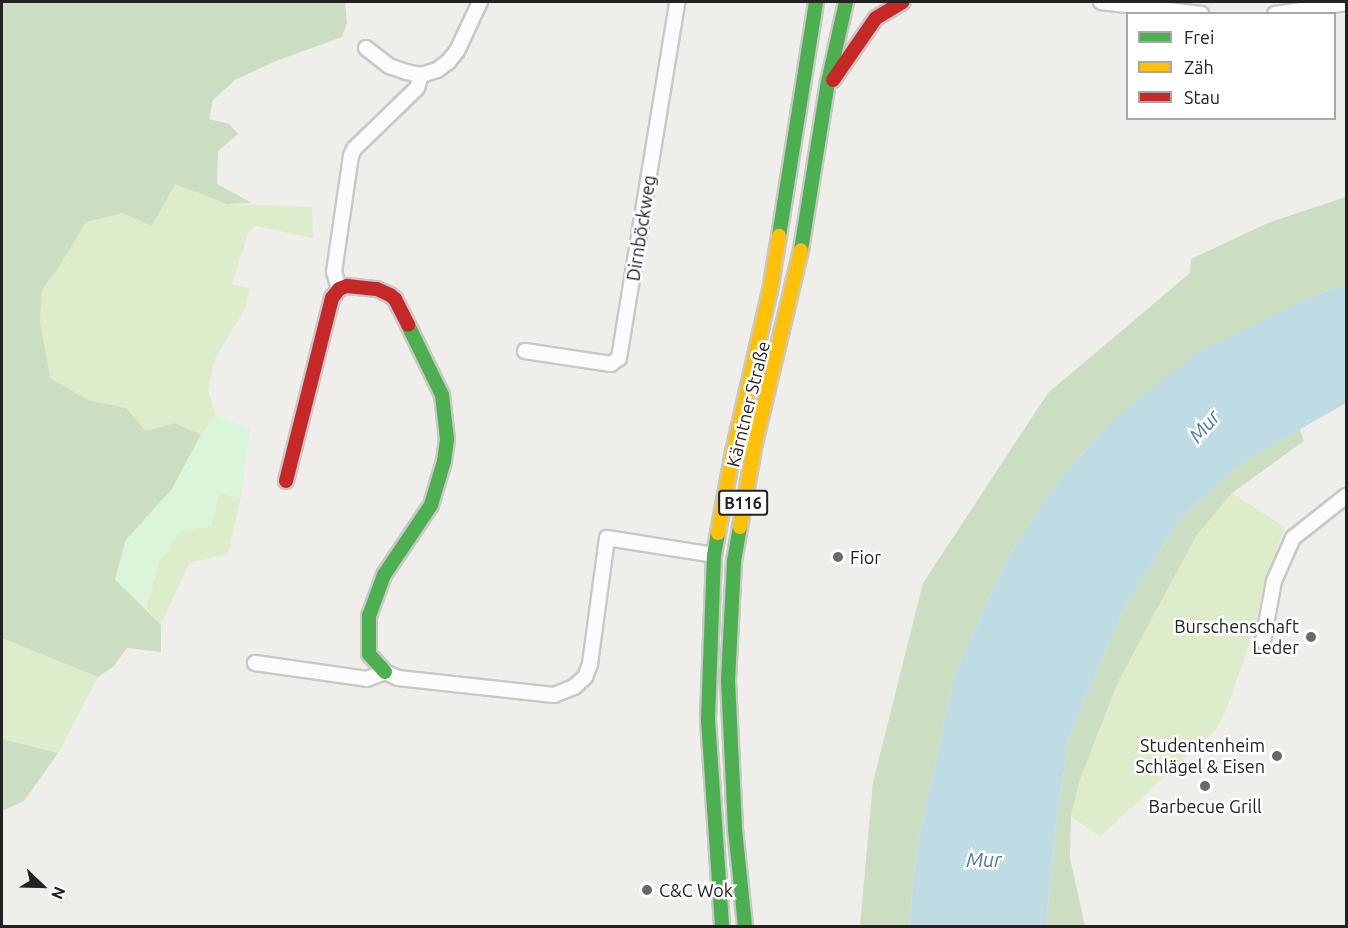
<!DOCTYPE html>
<meta charset="utf-8">
<style>
body{margin:0}
#map{position:relative;width:1348px;height:928px;overflow:hidden;background:#f0eeeb;font-family:Ubuntu,sans-serif}
div>[style]{position:absolute}
[style*='--x']{left:calc(var(--x)*1px);top:calc(var(--y)*1px);width:calc(var(--w)*1px);rotate:calc(var(--a)*1deg)}
.grass>*{inset:0;background:#ddeccb}
.forest>*{inset:0;background:#cbdec1}
.park>*{inset:0;background:#daf5da}
.water>*{inset:0;background:#bfdbe3}
.roads{filter:drop-shadow(2px 0 #c9c8c7) drop-shadow(-2px 0 #c9c8c7) drop-shadow(0 2px #c9c8c7) drop-shadow(0 -2px #c9c8c7)}
.street>*{height:14px;margin:-7px;padding:0 7px;transform-origin:7px;border-radius:7px;background:#fdfcfc}
.fast>*{height:14px;margin:-7px;padding:0 7px;transform-origin:7px;border-radius:7px;background:#4caf50}
.slow>*{height:14px;margin:-7px;padding:0 7px;transform-origin:7px;border-radius:7px;background:#ffc107}
.jam>*{height:14px;margin:-7px;padding:0 7px;transform-origin:7px;border-radius:7px;background:#c62828}
.dots>*{width:16px;height:16px;translate:-50% -50%;box-sizing:border-box;border:3px solid #fff;border-radius:50%}
span{translate:-50% -50%;white-space:nowrap;text-align:center;line-height:1.15;-webkit-text-stroke:5px #fff;paint-order:stroke}
.shield-label span{padding:2px 4px;background:#fff;border:2px solid;border-radius:4px;-webkit-text-stroke-width:0}
.shield-label{font-size:16px;color:#222;font-weight:700}
.street-label{font-size:18px;color:#222}
.poi-label{font-size:18px;color:#222}
.left{translate:0 -50%;text-align:left}
.right{translate:-100% -50%;text-align:right}
.water-label{font-size:20px;color:#4a7aab;font-style:italic}
.frame{position:absolute;inset:0;border:3px solid #222;pointer-events:none}
.legend{position:absolute;left:1126px;top:12px;width:210px;height:108px;box-sizing:border-box;background:#fff;border:2px solid #a7a7a7;margin:0;padding:8px 10px;list-style:none;font-size:18px;color:#222}
.legend li{display:flex;align-items:center;gap:12px;height:30px}
.legend b{width:30px;border:2px solid #a7a7a7}
.north{position:absolute;left:12px;top:856px;width:60px;height:60px;-webkit-text-stroke:4px #fff;paint-order:stroke;rotate:113deg;font-size:16px;font-weight:700;line-height:24px;text-align:center;color:#222}
.north::after{content:'';display:block;margin:auto;width:21px;height:27px;background:#222;clip-path:polygon(50% 0,100% 100%,50% 72%,0 100%)}
</style>
<div id="map">
<div class="grass">
<div style="clip-path:polygon(175px 184px,227px 204px,312px 207px,313px 238px,255px 226px,249px 231px,232px 284px,250px 288px,246px 306px,214px 361px,208px 390px,216px 415px,201px 435px,175px 423px,146px 431px,126px 408px,88px 400px,50px 378px,40px 320px,42px 290px,62px 262px,86px 222px,123px 213px)"></div>
<div style="clip-path:polygon(1232px 493px,1285px 527px,1266px 578px,1255px 627px,1226px 711px,1218px 727px,1100px 837px,1071px 816px,1079px 782px,1118px 682px,1196px 536px)"></div>
<div style="clip-path:polygon(219px 494px,241px 497px,228px 554px,189px 563px,161px 625px,146px 608px,160px 560px,181px 530px,211px 526px)"></div>
<div style="clip-path:polygon(2px 638px,98px 677px,58px 753px,2px 739px)"></div>
</div>
<div class="forest">
<div style="clip-path:polygon(2px 2px,345px 2px,347px 23px,342px 37px,276px 61px,235px 80px,213px 100px,209px 119px,229px 124px,238px 134px,218px 151px,217px 184px,252px 203px,227px 204px,175px 184px,152px 226px,123px 213px,86px 222px,62px 262px,42px 290px,40px 320px,50px 378px,88px 400px,126px 408px,146px 431px,175px 423px,201px 435px,172px 489px,126px 540px,115px 579px,161px 625px,161px 652px,127px 648px,114px 666px,98px 677px,2px 638px)"></div>
<div style="clip-path:polygon(1346px 197px,1346px 283px,1311px 297px,1107px 425px,1053px 488px,1008px 557px,955px 673px,916px 852px,909px 926px,860px 926px,873px 782px,923px 583px,1048px 393px,1190px 273px,1191px 259px,1268px 223px)"></div>
<div style="clip-path:polygon(1300px 429px,1304px 441px,1232px 493px,1196px 536px,1118px 682px,1079px 782px,1071px 816px,1070px 858px,1085px 926px,1046px 926px,1055px 832px,1069px 737px,1122px 612px,1180px 519px,1243px 462px)"></div>
<div style="clip-path:polygon(2px 739px,58px 753px,24px 801px,2px 811px)"></div>
</div>
<div class="park">
<div style="clip-path:polygon(216px 415px,250px 429px,241px 497px,219px 494px,211px 526px,181px 531px,160px 560px,145px 608px,115px 579px,126px 540px,172px 489px,201px 435px)"></div>
</div>
<div class="water">
<div style="clip-path:polygon(1346px 283px,1346px 403px,1243px 462px,1180px 519px,1122px 612px,1069px 737px,1055px 832px,1046px 926px,909px 926px,916px 852px,955px 673px,1008px 557px,1053px 488px,1107px 425px,1195px 354px,1311px 297px)"></div>
</div>
<div class="roads">
<div class="street">
<div style="--x:1101;--y:2;--w:101;--a:6.8"></div>
<div style="--x:1275;--y:14;--w:72;--a:-8.8"></div>
<div style="--x:366;--y:48;--w:29;--a:38"></div>
<div style="--x:389;--y:66;--w:18;--a:19"></div>
<div style="--x:406;--y:72;--w:15;--a:11"></div>
<div style="--x:421;--y:75;--w:17;--a:-17"></div>
<div style="--x:437;--y:70;--w:14;--a:-36"></div>
<div style="--x:448;--y:62;--w:14;--a:-51"></div>
<div style="--x:457;--y:51;--w:54;--a:-64.9"></div>
<div style="--x:339;--y:289;--w:18;--a:-106"></div>
<div style="--x:334;--y:272;--w:117;--a:-81.7"></div>
<div style="--x:351;--y:156;--w:8;--a:-67"></div>
<div style="--x:354;--y:149;--w:88;--a:-44.1"></div>
<div style="--x:417;--y:88;--w:14;--a:-73"></div>
<div style="--x:525;--y:351;--w:87;--a:8.6"></div>
<div style="--x:611;--y:364;--w:10;--a:-37"></div>
<div style="--x:619;--y:358;--w:361;--a:-80.7"></div>
<div style="--x:1263;--y:641;--w:61;--a:-79.6"></div>
<div style="--x:1274;--y:581;--w:47;--a:-66.2"></div>
<div style="--x:1293;--y:538;--w:68;--a:-38.4"></div>
<div style="--x:255;--y:663;--w:113;--a:8.1"></div>
<div style="--x:367;--y:679;--w:19;--a:-21"></div>
<div style="--x:385;--y:672;--w:14;--a:25"></div>
<div style="--x:398;--y:678;--w:157;--a:6.2"></div>
<div style="--x:554;--y:695;--w:22;--a:-22"></div>
<div style="--x:574;--y:687;--w:15;--a:-42"></div>
<div style="--x:585;--y:677;--w:14;--a:-69"></div>
<div style="--x:590;--y:664;--w:127;--a:-82.3"></div>
<div style="--x:607;--y:538;--w:108;--a:9"></div>
</div>
<div class="fast">
<div style="--x:779;--y:236;--w:237;--a:-81"></div>
<div style="--x:801;--y:250;--w:165;--a:-80.9"></div>
<div style="--x:827;--y:87;--w:87;--a:-77.4"></div>
<div style="--x:740;--y:527;--w:36;--a:100"></div>
<div style="--x:734;--y:562;--w:118;--a:92.9"></div>
<div style="--x:728;--y:680;--w:149;--a:87.3"></div>
<div style="--x:735;--y:829;--w:98;--a:84.1"></div>
<div style="--x:718;--y:533;--w:22;--a:100"></div>
<div style="--x:714;--y:555;--w:165;--a:92.1"></div>
<div style="--x:708;--y:720;--w:206;--a:86.1"></div>
<div style="--x:385;--y:672;--w:24;--a:-132"></div>
<div style="--x:369;--y:654;--w:38;--a:-90"></div>
<div style="--x:369;--y:616;--w:44;--a:-69.9"></div>
<div style="--x:384;--y:575;--w:84;--a:-56.1"></div>
<div style="--x:431;--y:505;--w:46;--a:-73.5"></div>
<div style="--x:444;--y:461;--w:22;--a:-82"></div>
<div style="--x:447;--y:439;--w:44;--a:-96.5"></div>
<div style="--x:442;--y:395;--w:78;--a:-115.9"></div>
</div>
<div class="slow">
<div style="--x:740;--y:527;--w:85;--a:-79.9"></div>
<div style="--x:755;--y:443;--w:198;--a:-76.6"></div>
<div style="--x:718;--y:533;--w:82;--a:-79.5"></div>
<div style="--x:733;--y:452;--w:165;--a:-77.1"></div>
<div style="--x:770;--y:291;--w:56;--a:-80.7"></div>
</div>
<div class="jam">
<div style="--x:833;--y:80;--w:75;--a:-55.3"></div>
<div style="--x:876;--y:18;--w:31;--a:-31"></div>
<div style="--x:286;--y:481;--w:189;--a:-75.9"></div>
<div style="--x:332;--y:298;--w:11;--a:-52"></div>
<div style="--x:339;--y:289;--w:9;--a:-21"></div>
<div style="--x:347;--y:286;--w:30;--a:6"></div>
<div style="--x:377;--y:289;--w:14;--a:25"></div>
<div style="--x:390;--y:295;--w:6;--a:39"></div>
<div style="--x:395;--y:299;--w:29;--a:63"></div>
</div>
</div>
<div class="dots">
<div style="left:838px;top:557px;background:#6a6968"></div>
<div style="left:1311px;top:637px;background:#6a6968"></div>
<div style="left:1277px;top:756px;background:#6a6968"></div>
<div style="left:1205px;top:786px;background:#6a6968"></div>
<div style="left:647px;top:890px;background:#6a6968"></div>
</div>
<div class="shield-label">
<span style="left:743px;top:503px">B116</span>
</div>
<div class="street-label">
<span style="left:641px;top:228px;rotate:-81deg">Dirnböckweg</span>
<span style="left:748px;top:404px;rotate:-76deg">Kärntner Straße</span>
</div>
<div class="poi-label">
<span class="left" style="left:850px;top:557px">Fior</span>
<span class="right" style="left:1299px;top:637px">Burschenschaft<br>Leder</span>
<span class="right" style="left:1265px;top:756px">Studentenheim<br>Schlägel &amp; Eisen</span>
<span style="left:1205px;top:806px">Barbecue Grill</span>
<span class="left" style="left:659px;top:890px">C&amp;C Wok</span>
</div>
<div class="water-label">
<span style="left:1204px;top:426px;rotate:-49deg">Mur</span>
<span style="left:984px;top:859px">Mur</span>
</div>
<div class="frame"></div>
<ul class="legend">
<li><b style="height:8px;background:#4caf50"></b>Frei</li>
<li><b style="height:8px;background:#ffc107"></b>Zäh</li>
<li><b style="height:8px;background:#c62828"></b>Stau</li>
</ul>
<div class="north">N</div>
</div>
